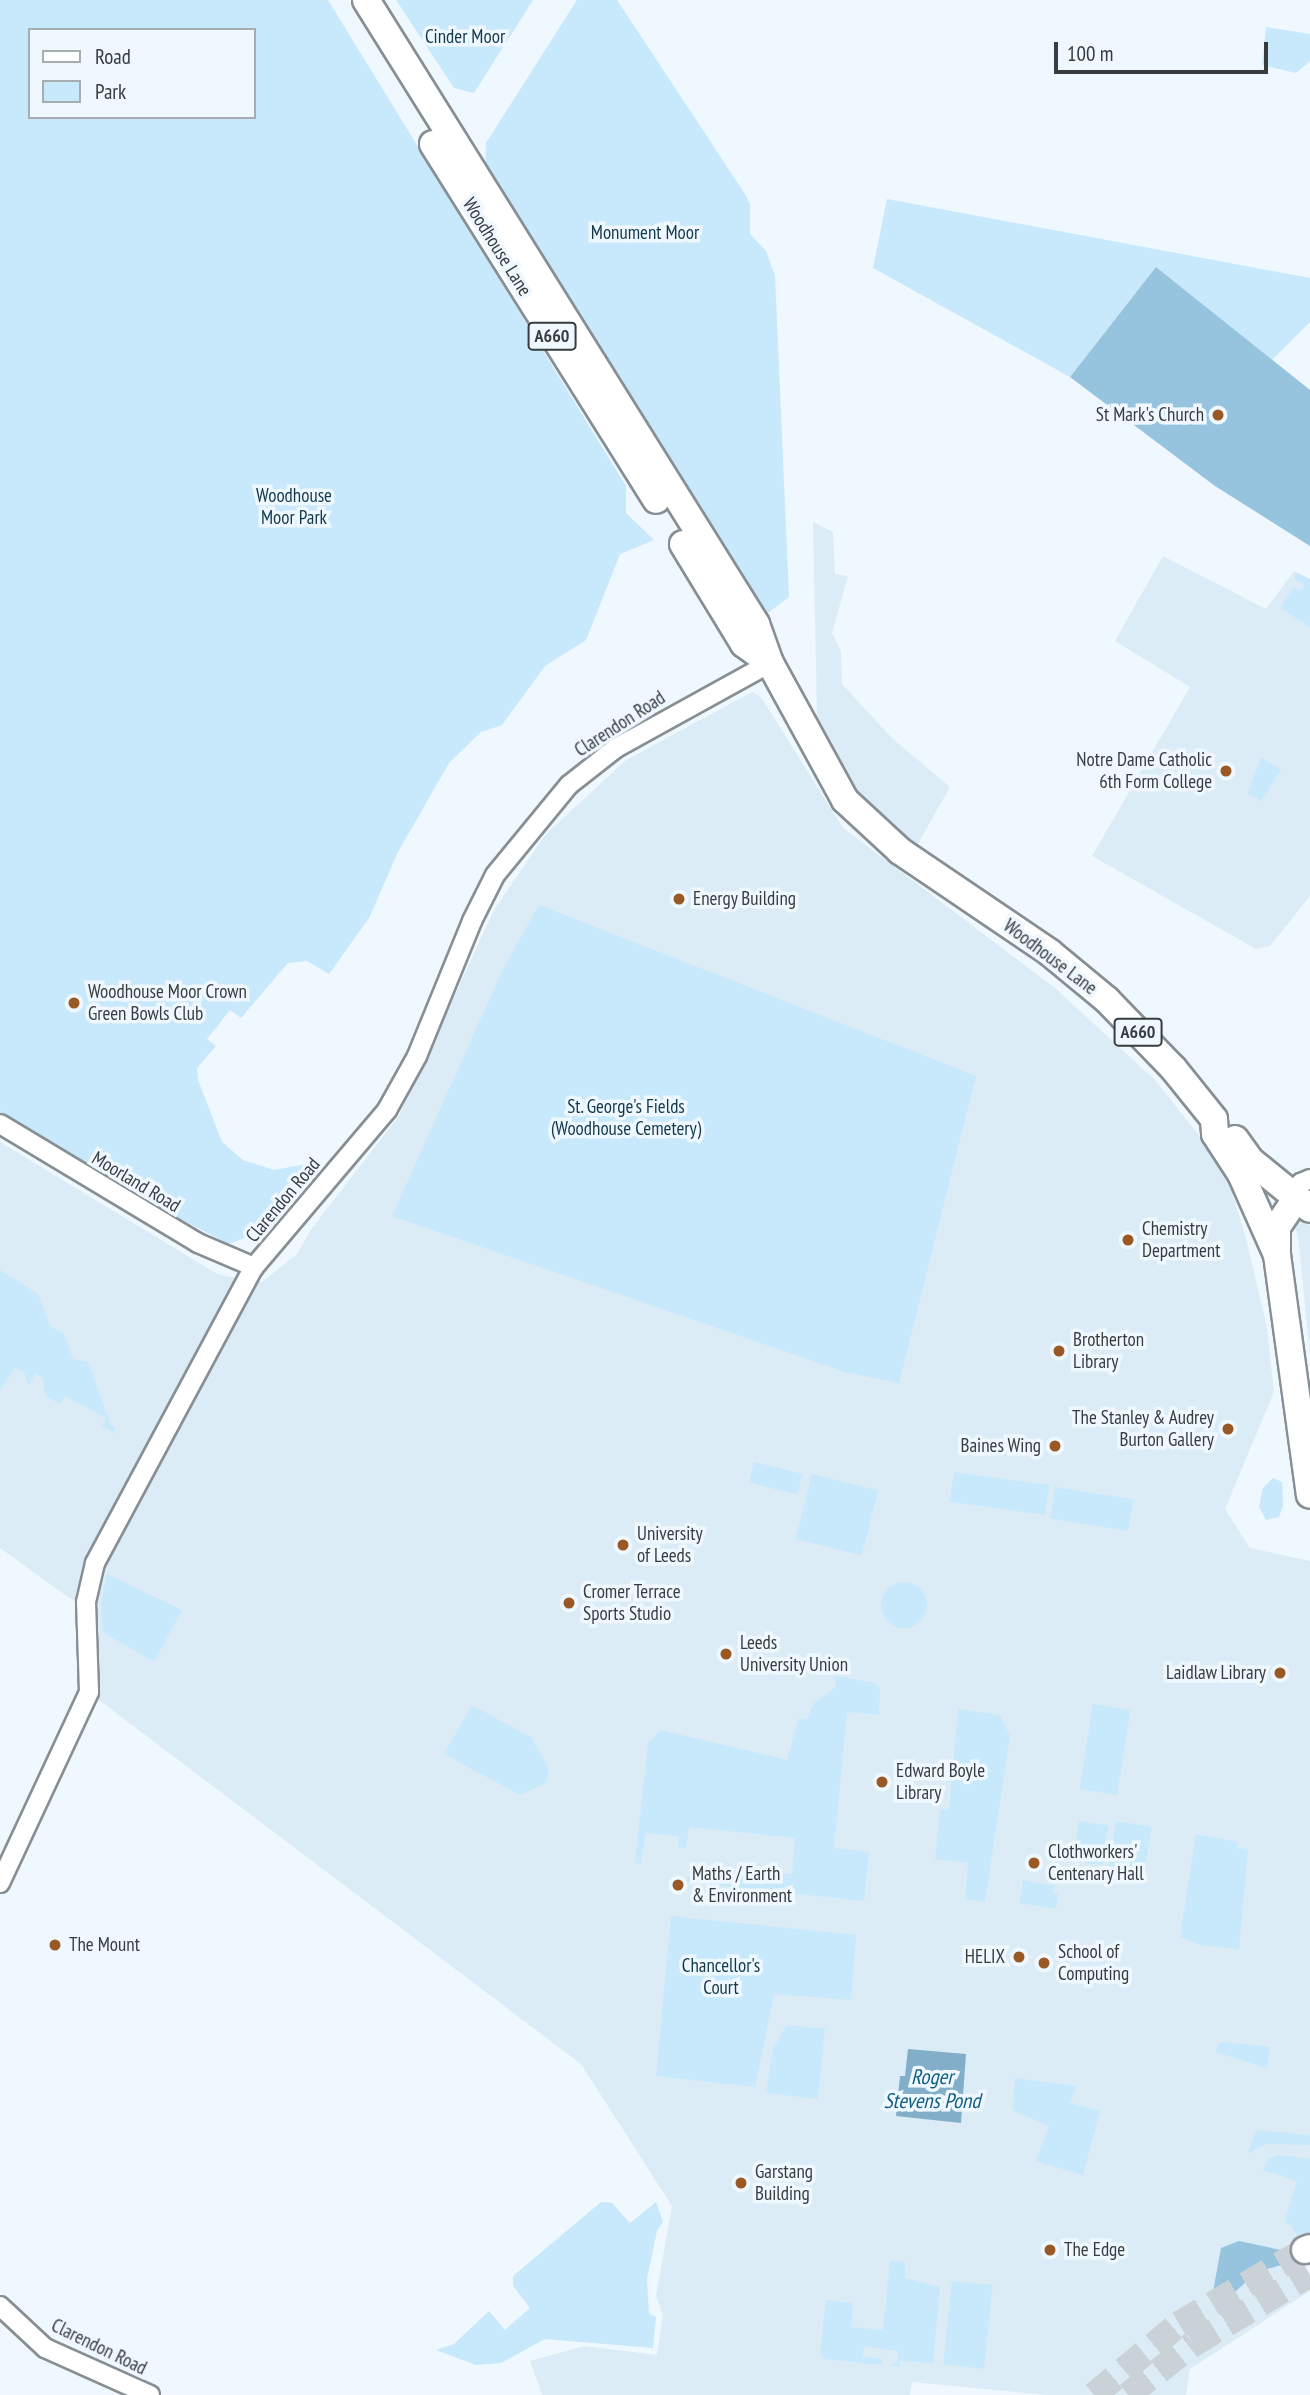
<!DOCTYPE html>
<style>
body{margin:0}
#map{position:relative;width:1310px;height:2395px;overflow:hidden;background:#eef8fe;font-family:"PT Sans Narrow",sans-serif}
div>[style]{position:absolute}
[style*='--x']{left:calc(var(--x)*1px);top:calc(var(--y)*1px);width:calc(var(--w)*1px);rotate:calc(var(--a)*1deg)}
.built>*{inset:0;background:#dbecf6}
.green>*{inset:0;background:#c8e8fb;transform-origin:0 0}
.round{border-radius:50%}
.forest>*{inset:0;background:#96c3de}
.water>*{inset:0;background:#82aec9}
.highway-tunnel>*{height:26px;margin-top:-13px;transform-origin:0;background:repeating-linear-gradient(90deg,#cad2d8 0 26px,transparent 0 39px)}
.roads{filter:drop-shadow(2px 0 #878f94) drop-shadow(-2px 0 #878f94) drop-shadow(0 2px #878f94) drop-shadow(0 -2px #878f94)}
.minor>*{height:18px;margin:-9px;padding:0 9px;transform-origin:9px;border-radius:9px;background:#fff}
.highway>*{height:26px;margin:-13px;padding:0 13px;transform-origin:13px;border-radius:13px;background:#fff}
.dots>*{width:19px;height:19px;translate:-50% -50%;box-sizing:border-box;border:4px solid #eef8fe;border-radius:50%}
span{translate:-50% -50%;white-space:nowrap;text-align:center;line-height:1.15;-webkit-text-stroke:7px #eef8fe;paint-order:stroke}
.shield-label span{padding:2px 5px;background:#eef8fe;border:2px solid;border-radius:5px;-webkit-text-stroke-width:0}
.shield-label{font-size:18px;color:#383c3e;font-weight:700}
.park-label{font-size:19px;color:#13384c}
.street-label{font-size:19px;color:#383c3e}
.poi-label{font-size:19px;color:#383c3e}
.right{translate:-100% -50%;text-align:right}
.left{translate:0 -50%;text-align:left}
.water-label{font-size:21px;color:#115e82;font-style:italic}
.legend{position:absolute;left:28px;top:28px;width:228px;height:91px;box-sizing:border-box;background:#eef8fe;border:2px solid #a5adb1;margin:0;padding:9px 12px;list-style:none;font-size:21px;color:#383c3e}
.legend li{display:flex;align-items:center;gap:14px;height:35px}
.legend b{width:35px;border:2px solid #a5adb1}
.scale{position:absolute;left:1054px;top:42px;width:214px;height:32px;box-sizing:border-box;border:4px solid #383c3e;border-top:0;padding-left:9px;font-size:21px;line-height:24px;white-space:nowrap;color:#383c3e;-webkit-text-stroke:5px #eef8fe;paint-order:stroke}
</style>
<div id="map">
<div class="built">
<div style="clip-path:polygon(813px 522px,833px 532px,835px 574px,848px 576px,832px 633px,841px 651px,842px 684px,892px 738px,950px 787px,914px 851px,870px 815px,825px 744px,817px 715px)"></div>
<div style="clip-path:polygon(1163px 556px,1266px 609px,1294px 571px,1310px 579px,1310px 896px,1270px 946px,1256px 949px,1092px 856px,1190px 687px,1115px 641px)"></div>
<div style="clip-path:polygon(752px 692px,761px 697px,843px 828px,1055px 988px,1156px 1081px,1208px 1147px,1231px 1189px,1246px 1238px,1267px 1328px,1274px 1392px,1225px 1509px,1250px 1548px,1310px 1561px,1310px 2260px,1303px 2264px,1310px 2275px,1310px 2291px,1190px 2369px,1186px 2395px,1047px 2395px,912px 2382px,910px 2395px,542px 2395px,530px 2361px,584px 2346px,657px 2355px,663px 2315px,656px 2296px,672px 2206px,581px 2064px,83px 1688px,82px 1607px,0 1548px,0 1142px,219px 1275px,262px 1282px,297px 1254px,312px 1228px,399px 1116px,494px 910px,545px 835px,626px 760px)"></div>
<div style="clip-path:polygon(1291px 1216px,1310px 1225px,1310px 1354px,1298px 1237px)"></div>
</div>
<div class="green">
<div style="clip-path:polygon(evenodd,0 0,328px 0,626px 486px,626px 513px,654px 540px,620px 554px,586px 640px,545px 666px,502px 725px,481px 732px,449px 763px,398px 852px,369px 918px,329px 974px,307px 961px,288px 963px,241px 1018px,230px 1010px,207px 1039px,216px 1046px,197px 1068px,198px 1080px,222px 1142px,243px 1160px,274px 1170px,317px 1162px,250px 1236px,228px 1244px,117px 1185px,0 1111px,0 0,30px 30px,254px 30px,254px 117px,30px 117px,30px 30px)"></div>
<div style="clip-path:polygon(396px 0,533px 0,474px 93px,454px 88px)"></div>
<div style="clip-path:polygon(577px 0,617px 0,745px 194px,750px 204px,750px 234px,766px 251px,775px 276px,789px 597px,765px 615px,485px 175px,486px 143px)"></div>
<div style="clip-path:polygon(1266px 27px,1310px 34px,1310px 61px,1296px 73px,1262px 65px)"></div>
<div style="clip-path:polygon(887px 199px,1310px 278px,1310px 322px,1272px 360px,1156px 267px,1070px 377px,873px 268px)"></div>
<div style="clip-path:polygon(1297px 573px,1310px 579px,1310px 627px,1280px 608px,1294px 587px,1301px 591px,1304px 585px,1294px 579px)"></div>
<div style="clip-path:polygon(1261px 757px,1281px 770px,1261px 801px,1248px 793px)"></div>
<div style="clip-path:polygon(539px 905px,976px 1076px,899px 1383px,845px 1372px,392px 1216px,503px 969px)"></div>
<div style="clip-path:polygon(0 1270px,38px 1294px,50px 1326px,64px 1334px,73px 1359px,88px 1362px,111px 1426px,116px 1428px,114px 1433px,102px 1426px,106px 1418px,65px 1396px,60px 1404px,46px 1396px,42px 1377px,35px 1374px,29px 1385px,24px 1372px,15px 1368px,0 1390px)"></div>
<div style="left:754px;top:1462px;width:50px;height:21px;rotate:14deg"></div>
<div style="left:954px;top:1472px;width:96px;height:30px;rotate:8deg"></div>
<div style="left:812px;top:1474px;width:68px;height:67px;rotate:14deg"></div>
<div style="clip-path:polygon(1273px 1478px,1282px 1482px,1283px 1506px,1279px 1517px,1266px 1520px,1259px 1507px,1263px 1488px)"></div>
<div style="left:1055px;top:1487px;width:79px;height:32px;rotate:9deg"></div>
<div style="clip-path:polygon(107px 1574px,182px 1610px,154px 1662px,103px 1632px,101px 1604px)"></div>
<div class="round" style="left:881px;top:1582px;width:46px;height:46px"></div>
<div style="clip-path:polygon(835px 1676px,874px 1683px,880px 1689px,879px 1715px,847px 1712px,834px 1848px,869px 1852px,864px 1901px,685px 1882px,690px 1874px,702px 1875px,703px 1868px,792px 1874px,795px 1838px,689px 1827px,686px 1848px,678px 1847px,679px 1836px,646px 1833px,641px 1864px,635px 1863px,648px 1743px,661px 1730px,787px 1760px,799px 1718px,807px 1720px,813px 1704px,836px 1687px)"></div>
<div style="left:1093px;top:1704px;width:38px;height:86px;rotate:9deg"></div>
<div style="clip-path:polygon(472px 1705px,532px 1738px,548px 1767px,547px 1782px,520px 1795px,444px 1754px)"></div>
<div style="clip-path:polygon(958px 1709px,1000px 1715px,1010px 1736px,985px 1902px,965px 1899px,968px 1863px,935px 1859px,940px 1810px,949px 1809px)"></div>
<div style="left:1079px;top:1821px;width:30px;height:40px;rotate:9deg"></div>
<div style="left:1116px;top:1821px;width:36px;height:47px;rotate:9deg"></div>
<div style="clip-path:polygon(1196px 1834px,1237px 1842px,1237px 1848px,1248px 1849px,1239px 1949px,1201px 1945px,1180px 1937px)"></div>
<div style="clip-path:polygon(1023px 1880px,1054px 1886px,1053px 1893px,1058px 1894px,1056px 1909px,1019px 1903px)"></div>
<div style="clip-path:polygon(671px 1916px,856px 1935px,851px 2000px,774px 1994px,755px 2087px,656px 2076px)"></div>
<div style="clip-path:polygon(787px 2025px,825px 2029px,818px 2099px,766px 2093px,773px 2049px)"></div>
<div style="clip-path:polygon(1225px 2042px,1270px 2047px,1267px 2068px,1216px 2052px,1219px 2043px)"></div>
<div style="clip-path:polygon(1015px 2078px,1077px 2086px,1070px 2103px,1100px 2111px,1083px 2175px,1036px 2161px,1049px 2126px,1012px 2110px)"></div>
<div style="clip-path:polygon(1256px 2130px,1310px 2135px,1310px 2145px,1266px 2144px,1248px 2153px)"></div>
<div style="clip-path:polygon(1280px 2155px,1310px 2159px,1310px 2235px,1300px 2240px,1291px 2225px,1284px 2223px,1297px 2181px,1263px 2170px,1269px 2158px)"></div>
<div style="clip-path:polygon(601px 2202px,612px 2203px,630px 2223px,656px 2202px,663px 2222px,657px 2231px,647px 2279px,649px 2314px,656px 2317px,653px 2348px,545px 2339px,501px 2363px,476px 2365px,436px 2350px,454px 2344px,489px 2311px,505px 2330px,530px 2308px,513px 2286px,513px 2276px)"></div>
<div style="clip-path:polygon(890px 2261px,905px 2262px,905px 2278px,940px 2287px,933px 2363px,900px 2361px,899px 2367px,891px 2365px,897px 2363px,898px 2351px,864px 2346px,863px 2357px,882px 2359px,882px 2365px,824px 2359px,820px 2353px,826px 2300px,853px 2303px,851px 2327px,883px 2330px)"></div>
<div style="left:952px;top:2281px;width:41px;height:84px;rotate:6deg"></div>
</div>
<div class="forest">
<div style="clip-path:polygon(1156px 267px,1310px 390px,1310px 546px,1215px 486px,1070px 377px)"></div>
<div style="clip-path:polygon(1239px 2241px,1281px 2250px,1291px 2262px,1257px 2272px,1235px 2292px,1212px 2297px,1221px 2248px)"></div>
</div>
<div class="water">
<div style="clip-path:polygon(908px 2049px,966px 2054px,961px 2123px,896px 2116px,900px 2076px,905px 2076px)"></div>
</div>
<div class="highway-tunnel">
<div style="--x:1094;--y:2395;--w:111;--a:-39.9"></div>
<div style="--x:1179;--y:2324;--w:146;--a:-30.4"></div>
<div style="--x:1128;--y:2395;--w:83;--a:-38.1"></div>
<div style="--x:1193;--y:2344;--w:136;--a:-30.9"></div>
</div>
<div class="roads">
<div class="minor">
<div style="--x:0;--y:1124;--w:231;--a:31"></div>
<div style="--x:198;--y:1243;--w:61;--a:23.2"></div>
<div style="--x:1304;--y:1198;--w:8;--a:173"></div>
<div style="--x:1296;--y:1199;--w:17;--a:-73"></div>
<div style="--x:1301;--y:1183;--w:10;--a:-24"></div>
<div style="--x:0;--y:1883;--w:211;--a:-65"></div>
<div style="--x:89;--y:1692;--w:90;--a:-91.9"></div>
<div style="--x:86;--y:1602;--w:40;--a:-77"></div>
<div style="--x:95;--y:1563;--w:336;--a:-61.8"></div>
<div style="--x:254;--y:1267;--w:206;--a:-49.7"></div>
<div style="--x:387;--y:1110;--w:62;--a:-60.9"></div>
<div style="--x:417;--y:1056;--w:146;--a:-67.8"></div>
<div style="--x:472;--y:921;--w:51;--a:-63.4"></div>
<div style="--x:495;--y:875;--w:117;--a:-50.6"></div>
<div style="--x:569;--y:785;--w:60;--a:-38.2"></div>
<div style="--x:616;--y:748;--w:176;--a:-28.9"></div>
<div style="--x:0;--y:2306;--w:62;--a:43"></div>
<div style="--x:45;--y:2348;--w:115;--a:24.1"></div>
</div>
<div class="highway">
<div style="--x:366;--y:0;--w:736;--a:57.99"></div>
<div style="--x:756;--y:624;--w:41;--a:70.3"></div>
<div style="--x:770;--y:663;--w:156;--a:61.3"></div>
<div style="--x:845;--y:800;--w:75;--a:42.8"></div>
<div style="--x:900;--y:851;--w:180;--a:34.1"></div>
<div style="--x:1049;--y:952;--w:75;--a:39.6"></div>
<div style="--x:1107;--y:1000;--w:95;--a:45.9"></div>
<div style="--x:1173;--y:1068;--w:65;--a:51.2"></div>
<div style="--x:1214;--y:1119;--w:15;--a:86"></div>
<div style="--x:1215;--y:1134;--w:48;--a:57"></div>
<div style="--x:1241;--y:1174;--w:89;--a:66"></div>
<div style="--x:1277;--y:1255;--w:242;--a:82.2"></div>
<div style="--x:433;--y:144;--w:420;--a:57.9"></div>
<div style="--x:683;--y:544;--w:117;--a:58.6"></div>
<div style="--x:744;--y:644;--w:32;--a:36"></div>
<div style="--x:1235;--y:1139;--w:26;--a:54"></div>
<div style="--x:1250;--y:1160;--w:77;--a:39.2"></div>
<div style="--x:1277;--y:1255;--w:28;--a:-90"></div>
<div style="--x:1277;--y:1227;--w:34;--a:-56"></div>
<div style="--x:1305;--y:2250;--w:5;--a:-22"></div>
</div>
</div>
<div class="dots">
<div style="left:1218px;top:415px;background:#995824"></div>
<div style="left:1226px;top:771px;background:#995824"></div>
<div style="left:679px;top:899px;background:#995824"></div>
<div style="left:74px;top:1003px;background:#995824"></div>
<div style="left:1128px;top:1240px;background:#995824"></div>
<div style="left:1059px;top:1351px;background:#995824"></div>
<div style="left:1228px;top:1429px;background:#995824"></div>
<div style="left:1055px;top:1446px;background:#995824"></div>
<div style="left:623px;top:1545px;background:#995824"></div>
<div style="left:569px;top:1603px;background:#995824"></div>
<div style="left:726px;top:1654px;background:#995824"></div>
<div style="left:1280px;top:1673px;background:#995824"></div>
<div style="left:882px;top:1782px;background:#995824"></div>
<div style="left:1034px;top:1863px;background:#995824"></div>
<div style="left:678px;top:1885px;background:#995824"></div>
<div style="left:55px;top:1945px;background:#995824"></div>
<div style="left:1019px;top:1957px;background:#995824"></div>
<div style="left:1044px;top:1963px;background:#995824"></div>
<div style="left:741px;top:2183px;background:#995824"></div>
<div style="left:1050px;top:2250px;background:#995824"></div>
</div>
<div class="shield-label">
<span style="left:552px;top:336px">A660</span>
<span style="left:1138px;top:1032px">A660</span>
</div>
<div class="park-label">
<span style="left:465px;top:37px">Cinder Moor</span>
<span style="left:645px;top:233px">Monument Moor</span>
<span style="left:294px;top:507px">Woodhouse<br>Moor Park</span>
<span style="left:626px;top:1118px">St. George's Fields<br>(Woodhouse Cemetery)</span>
<span style="left:721px;top:1977px">Chancellor's<br>Court</span>
</div>
<div class="street-label">
<span style="left:497px;top:247px;rotate:58deg">Woodhouse Lane</span>
<span style="left:620px;top:724px;rotate:-33deg">Clarendon Road</span>
<span style="left:1050px;top:957px;rotate:37deg">Woodhouse Lane</span>
<span style="left:136px;top:1182px;rotate:31deg">Moorland Road</span>
<span style="left:283px;top:1200px;rotate:-50deg">Clarendon Road</span>
<span style="left:99px;top:2347px;rotate:26deg">Clarendon Road</span>
</div>
<div class="poi-label">
<span class="right" style="left:1204px;top:415px">St Mark's Church</span>
<span class="right" style="left:1212px;top:771px">Notre Dame Catholic<br>6th Form College</span>
<span class="left" style="left:693px;top:899px">Energy Building</span>
<span class="left" style="left:88px;top:1003px">Woodhouse Moor Crown<br>Green Bowls Club</span>
<span class="left" style="left:1142px;top:1240px">Chemistry<br>Department</span>
<span class="left" style="left:1073px;top:1351px">Brotherton<br>Library</span>
<span class="right" style="left:1214px;top:1429px">The Stanley &amp; Audrey<br>Burton Gallery</span>
<span class="right" style="left:1041px;top:1446px">Baines Wing</span>
<span class="left" style="left:637px;top:1545px">University<br>of Leeds</span>
<span class="left" style="left:583px;top:1603px">Cromer Terrace<br>Sports Studio</span>
<span class="left" style="left:740px;top:1654px">Leeds<br>University Union</span>
<span class="right" style="left:1266px;top:1673px">Laidlaw Library</span>
<span class="left" style="left:896px;top:1782px">Edward Boyle<br>Library</span>
<span class="left" style="left:1048px;top:1863px">Clothworkers'<br>Centenary Hall</span>
<span class="left" style="left:692px;top:1885px">Maths / Earth<br>&amp; Environment</span>
<span class="left" style="left:69px;top:1945px">The Mount</span>
<span class="left" style="left:1058px;top:1963px">School of<br>Computing</span>
<span class="right" style="left:1005px;top:1957px">HELIX</span>
<span class="left" style="left:755px;top:2183px">Garstang<br>Building</span>
<span class="left" style="left:1064px;top:2250px">The Edge</span>
</div>
<div class="water-label">
<span style="left:932px;top:2089px">Roger<br>Stevens Pond</span>
</div>
<ul class="legend">
<li><b style="height:9px;background:#fff"></b>Road</li>
<li><b style="height:19px;background:#c8e8fb"></b>Park</li>
</ul>
<div class="scale">100 m</div>
</div>
